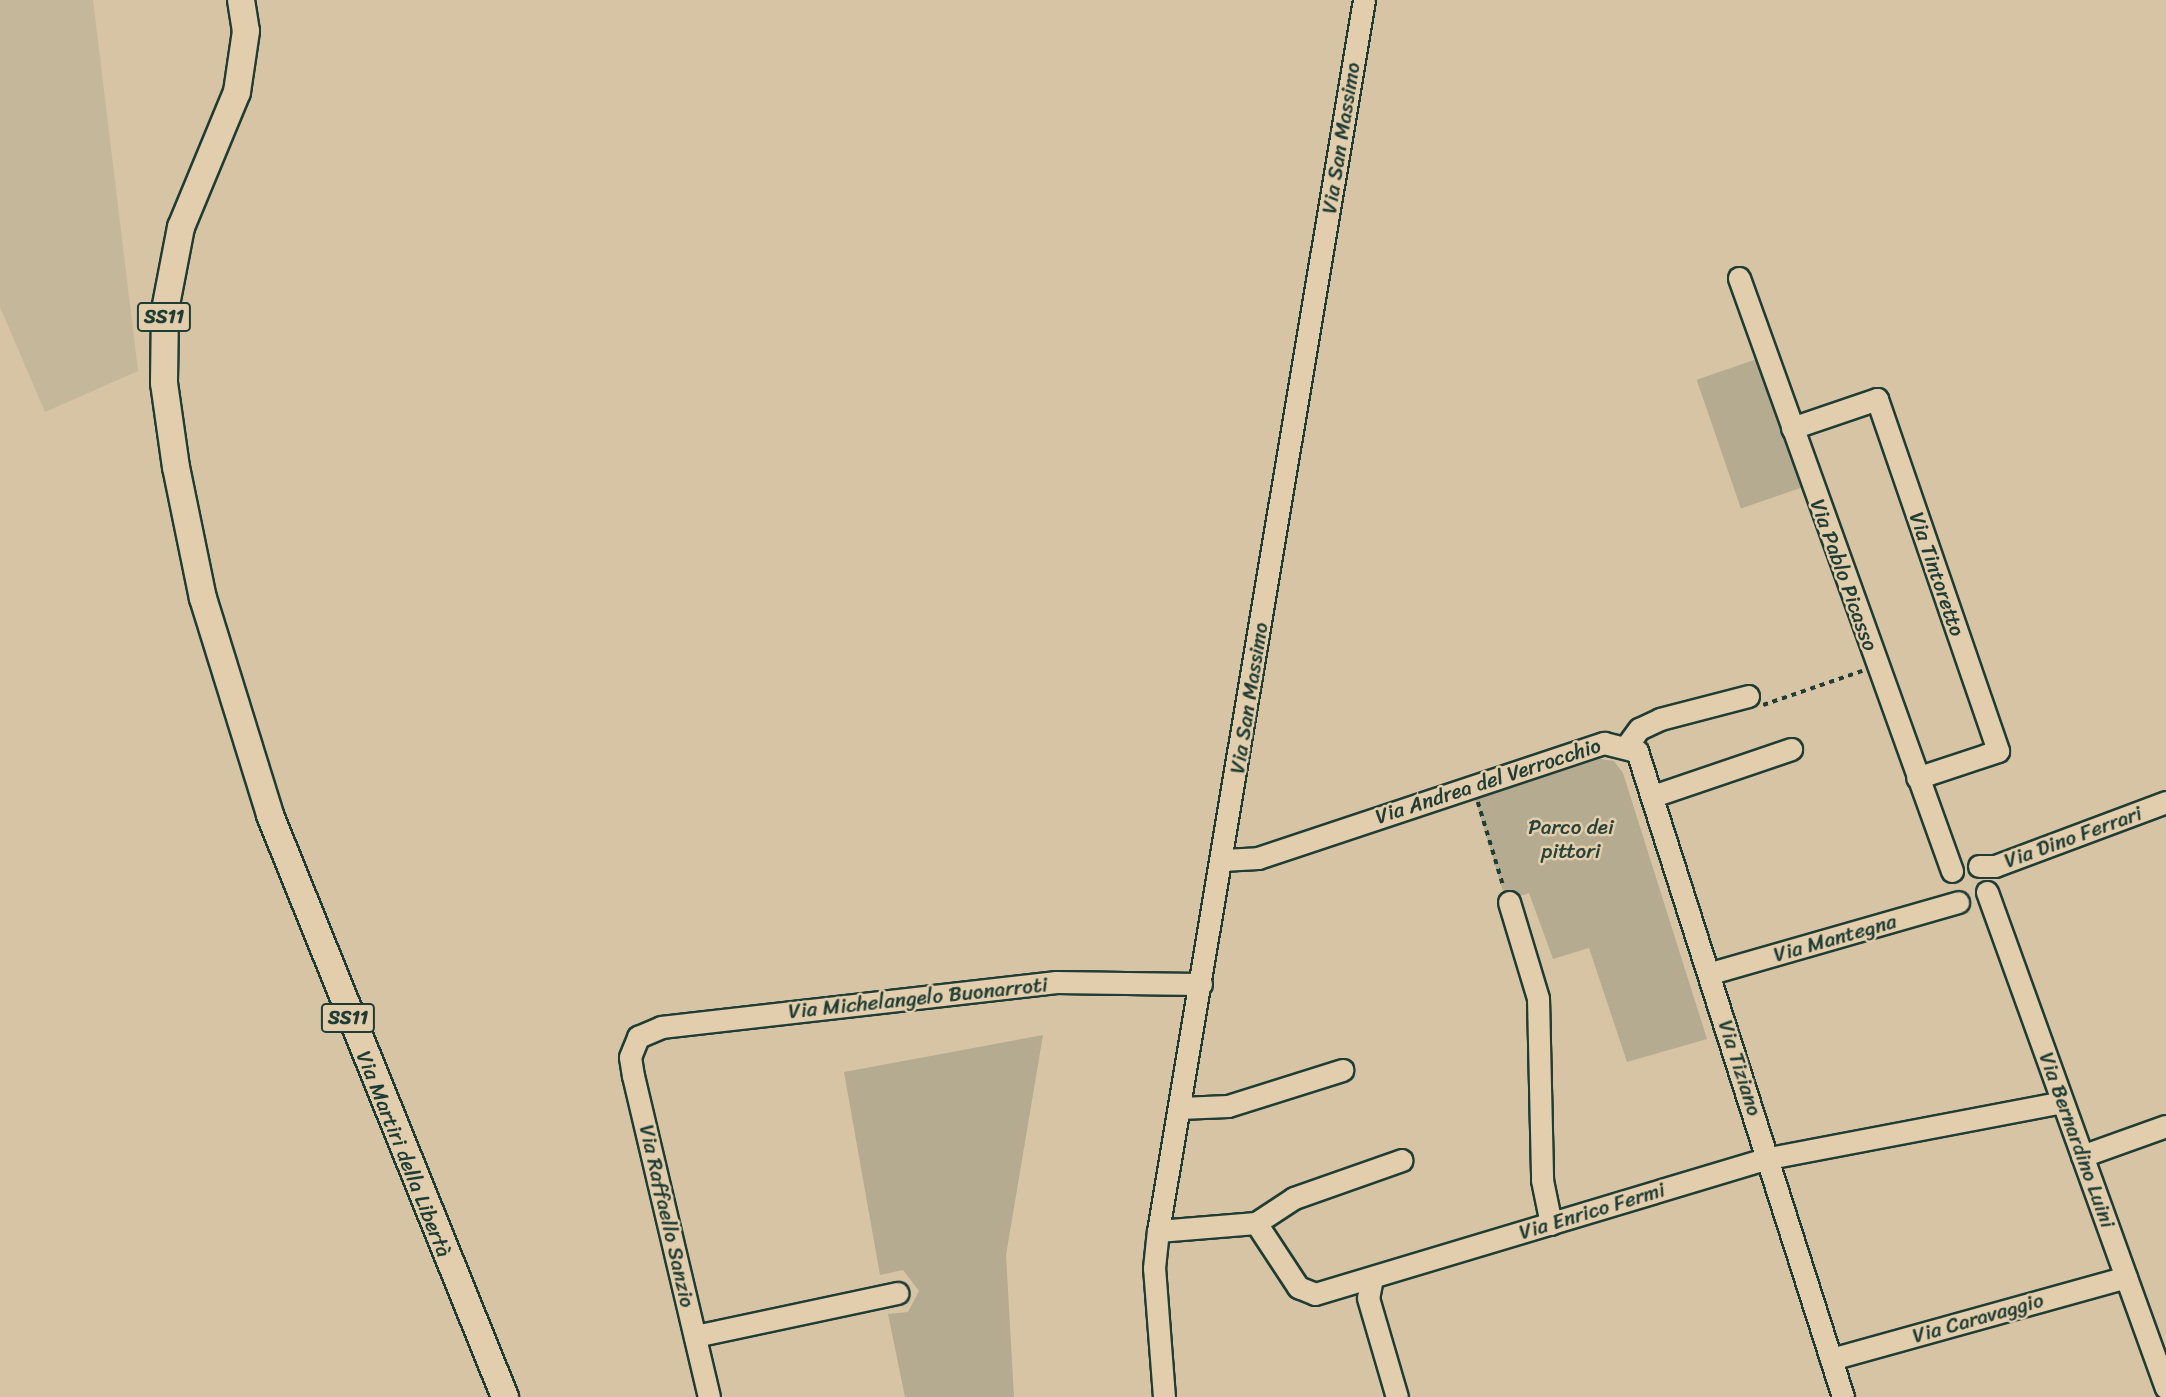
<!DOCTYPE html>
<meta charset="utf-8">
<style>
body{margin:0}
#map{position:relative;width:2166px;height:1397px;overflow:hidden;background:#d6c4a5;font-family:Sriracha,sans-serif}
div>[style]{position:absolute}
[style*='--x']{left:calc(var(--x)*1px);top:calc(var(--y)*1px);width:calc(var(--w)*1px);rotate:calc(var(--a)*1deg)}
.built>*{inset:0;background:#c5b79a}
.green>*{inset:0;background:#b5ab90;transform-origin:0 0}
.path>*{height:3.5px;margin-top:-1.75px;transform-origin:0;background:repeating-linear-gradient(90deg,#1f3d34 0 5px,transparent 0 10px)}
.roads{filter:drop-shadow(2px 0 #1f3d34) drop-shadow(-2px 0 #1f3d34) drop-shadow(0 2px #1f3d34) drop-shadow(0 -2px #1f3d34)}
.minor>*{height:21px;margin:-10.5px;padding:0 10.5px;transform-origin:10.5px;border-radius:10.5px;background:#e2cdac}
.major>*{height:26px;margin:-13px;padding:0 13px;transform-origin:13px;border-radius:13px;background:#e2cdac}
span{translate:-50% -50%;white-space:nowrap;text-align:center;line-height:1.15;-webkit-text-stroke:5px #e2cdac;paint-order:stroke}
.shield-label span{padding:2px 5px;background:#e2cdac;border:2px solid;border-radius:5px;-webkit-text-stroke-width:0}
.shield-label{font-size:19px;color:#1f3d34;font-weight:700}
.street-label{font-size:21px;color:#1f3d34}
.park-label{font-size:21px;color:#264239}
</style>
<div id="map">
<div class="built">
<div style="clip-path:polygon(0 0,93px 0,138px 371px,45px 412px,0 307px)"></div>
</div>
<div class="green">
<div style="left:1760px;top:358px;width:136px;height:67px;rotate:71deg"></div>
<div style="clip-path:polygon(1600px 759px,1614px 761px,1623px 773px,1707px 1039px,1627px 1062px,1589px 948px,1553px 959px,1529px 893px,1506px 901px,1475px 799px)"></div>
<div style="clip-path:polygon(1043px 1035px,1006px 1255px,1014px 1397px,905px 1397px,888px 1314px,908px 1312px,919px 1291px,903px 1270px,880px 1275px,844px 1072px)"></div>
</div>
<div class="path">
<div style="--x:1763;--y:705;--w:105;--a:-19"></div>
<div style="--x:1478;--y:802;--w:87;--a:73.2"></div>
</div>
<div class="roads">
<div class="minor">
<div style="--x:1739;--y:278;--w:630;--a:70.24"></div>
<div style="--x:1792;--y:428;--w:90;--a:-18.8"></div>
<div style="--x:1877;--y:399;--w:372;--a:71"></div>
<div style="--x:1998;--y:751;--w:85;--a:161.6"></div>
<div style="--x:1628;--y:744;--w:19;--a:-54"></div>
<div style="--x:1639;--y:729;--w:23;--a:-25"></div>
<div style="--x:1660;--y:719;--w:91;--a:-14.6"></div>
<div style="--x:1653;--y:796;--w:146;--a:-18.8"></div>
<div style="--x:1222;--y:860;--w:36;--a:-3"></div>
<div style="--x:1258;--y:858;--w:365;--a:-18.4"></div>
<div style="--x:1604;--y:743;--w:34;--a:14"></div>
<div style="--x:1637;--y:751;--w:678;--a:72.31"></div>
<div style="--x:1979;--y:866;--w:16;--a:0"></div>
<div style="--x:1995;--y:866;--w:183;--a:-20.5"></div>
<div style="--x:1987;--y:892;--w:527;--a:70.16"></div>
<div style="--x:1509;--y:902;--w:100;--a:73.2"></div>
<div style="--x:1538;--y:998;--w:182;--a:88.7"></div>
<div style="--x:1542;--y:1180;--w:45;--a:78.4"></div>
<div style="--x:1711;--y:973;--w:257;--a:-16"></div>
<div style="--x:1180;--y:1108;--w:48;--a:-2.4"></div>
<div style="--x:1228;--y:1106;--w:120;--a:-17.5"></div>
<div style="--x:2082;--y:1156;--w:89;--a:-19.7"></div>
<div style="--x:1256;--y:1223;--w:45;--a:-33.3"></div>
<div style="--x:1294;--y:1198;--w:114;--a:-19.4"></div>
<div style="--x:1158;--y:1231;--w:98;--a:-4.7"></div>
<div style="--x:1256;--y:1223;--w:77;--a:56.7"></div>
<div style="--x:1298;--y:1287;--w:18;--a:22"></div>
<div style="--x:1315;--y:1294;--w:474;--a:-16.7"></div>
<div style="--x:1769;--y:1158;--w:298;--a:-10.8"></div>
<div style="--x:1372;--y:1278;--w:20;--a:101"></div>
<div style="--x:1368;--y:1298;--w:103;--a:73.7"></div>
<div style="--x:695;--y:1336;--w:207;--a:-12"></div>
<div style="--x:1831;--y:1359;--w:306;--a:-15.5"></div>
<div style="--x:709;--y:1397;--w:330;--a:-103.3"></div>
<div style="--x:633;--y:1076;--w:19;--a:-99"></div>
<div style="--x:630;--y:1057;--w:22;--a:-68"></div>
<div style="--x:638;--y:1037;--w:25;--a:-23"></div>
<div style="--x:661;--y:1027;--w:398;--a:-6.5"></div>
<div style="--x:1056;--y:982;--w:145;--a:0.8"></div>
<div style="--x:1164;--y:1397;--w:129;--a:-94.4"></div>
<div style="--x:1154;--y:1268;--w:37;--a:-84"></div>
<div style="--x:1158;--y:1231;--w:1248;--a:-80.5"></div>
</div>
<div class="major">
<div style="--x:241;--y:0;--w:31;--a:81"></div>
<div style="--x:246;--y:31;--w:62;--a:98.4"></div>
<div style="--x:237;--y:92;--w:146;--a:112.5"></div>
<div style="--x:181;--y:227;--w:85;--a:100.9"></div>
<div style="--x:165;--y:310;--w:73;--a:90.8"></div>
<div style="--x:164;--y:383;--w:85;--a:81.9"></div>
<div style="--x:176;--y:467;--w:134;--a:78.4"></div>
<div style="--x:203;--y:598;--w:227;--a:72.8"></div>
<div style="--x:270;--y:815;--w:628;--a:68.01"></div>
</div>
</div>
<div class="shield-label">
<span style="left:164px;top:317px">SS11</span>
<span style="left:348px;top:1018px">SS11</span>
</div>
<div class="street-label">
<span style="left:1341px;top:138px;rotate:-81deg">Via San Massimo</span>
<span style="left:1937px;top:574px;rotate:71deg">Via Tintoretto</span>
<span style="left:1844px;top:575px;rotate:70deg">Via Pablo Picasso</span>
<span style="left:1249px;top:698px;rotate:-81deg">Via San Massimo</span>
<span style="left:1488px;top:781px;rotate:-18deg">Via Andrea del Verrocchio</span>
<span style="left:2073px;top:837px;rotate:-20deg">Via Dino Ferrari</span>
<span style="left:1835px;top:938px;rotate:-16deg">Via Mantegna</span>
<span style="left:918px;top:998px;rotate:-6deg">Via Michelangelo Buonarroti</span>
<span style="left:1740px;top:1068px;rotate:72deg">Via Tiziano</span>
<span style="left:2077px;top:1140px;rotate:70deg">Via Bernardino Luini</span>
<span style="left:404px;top:1154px;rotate:68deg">Via Martiri della Libertà</span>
<span style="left:1592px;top:1211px;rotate:-17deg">Via Enrico Fermi</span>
<span style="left:667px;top:1216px;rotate:77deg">Via Raffaello Sanzio</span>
<span style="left:1978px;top:1318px;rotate:-16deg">Via Caravaggio</span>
</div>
<div class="park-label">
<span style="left:1571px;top:839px">Parco dei<br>pittori</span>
</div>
</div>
